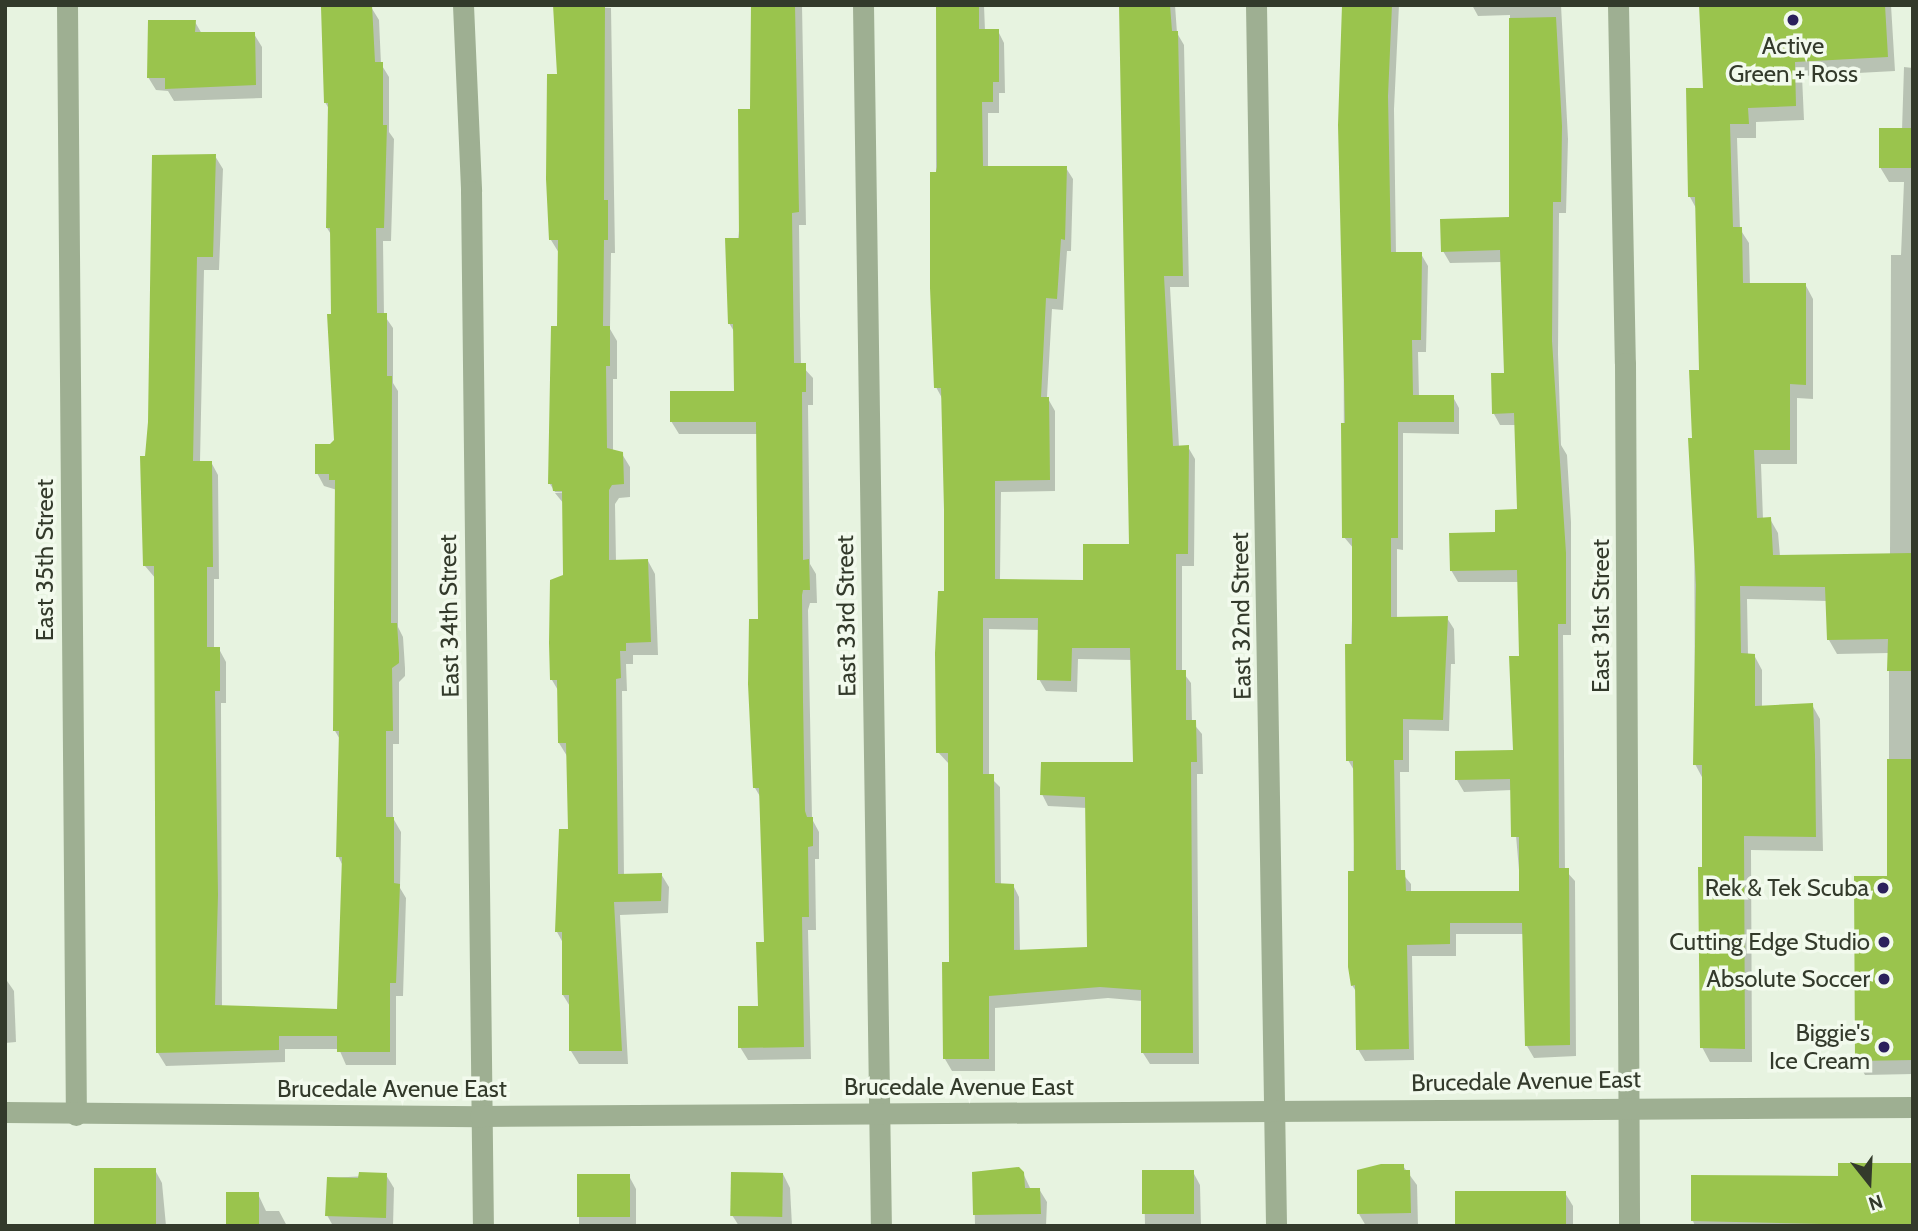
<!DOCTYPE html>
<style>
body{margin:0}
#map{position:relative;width:1918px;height:1231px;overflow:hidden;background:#e7f3e0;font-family:Cabin,sans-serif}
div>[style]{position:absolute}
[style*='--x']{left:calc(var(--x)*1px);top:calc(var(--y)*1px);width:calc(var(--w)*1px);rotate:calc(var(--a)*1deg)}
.shadow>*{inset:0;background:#0003}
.building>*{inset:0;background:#9ac44d;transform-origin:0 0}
.street>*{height:21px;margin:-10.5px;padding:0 10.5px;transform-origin:10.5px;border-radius:10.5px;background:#9eaf92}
.dots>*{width:19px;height:19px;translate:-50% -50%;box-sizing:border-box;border:4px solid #f2faed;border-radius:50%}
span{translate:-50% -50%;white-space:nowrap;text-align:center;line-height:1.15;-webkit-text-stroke:7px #f2faed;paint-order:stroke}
.poi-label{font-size:24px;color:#333a2b}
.right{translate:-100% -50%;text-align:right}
.street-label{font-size:24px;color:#333a2b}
.frame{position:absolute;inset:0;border:7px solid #333a2b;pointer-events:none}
.north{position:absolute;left:1834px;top:1147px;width:70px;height:70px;-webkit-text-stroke:5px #f2faed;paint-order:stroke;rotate:162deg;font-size:19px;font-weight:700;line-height:28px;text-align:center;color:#333a2b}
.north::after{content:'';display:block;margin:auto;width:24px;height:32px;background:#333a2b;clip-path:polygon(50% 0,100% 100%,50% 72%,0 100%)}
</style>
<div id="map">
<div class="shadow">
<div style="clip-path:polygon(554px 5px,611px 8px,615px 253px,611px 253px,610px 329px,617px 341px,617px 379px,613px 379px,613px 452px,622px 454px,630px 467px,630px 497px,619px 498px,615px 504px,616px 561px,648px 561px,655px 574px,658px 655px,633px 655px,633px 664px,626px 664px,627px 691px,622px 691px,624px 876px,661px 874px,669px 887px,668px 913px,620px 915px,628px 1064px,579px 1064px,571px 1051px,571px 1008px,563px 995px,563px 943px,557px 932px,569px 831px,567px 756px,559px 743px,559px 692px,552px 680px,565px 576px,564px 504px,555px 493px,571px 493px,555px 492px,550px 484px,559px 327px,559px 253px,551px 240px,559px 76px)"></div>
<div style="clip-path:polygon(751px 5px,802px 5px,806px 225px,799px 225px,800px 315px,801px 365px,813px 378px,813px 405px,808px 405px,810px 564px,816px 574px,817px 603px,810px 603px,808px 610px,810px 715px,812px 819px,819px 832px,819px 859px,815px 859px,816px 930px,808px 930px,811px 1059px,748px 1060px,740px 1047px,760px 1008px,766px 944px,761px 798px,755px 788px,760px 621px,758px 434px,679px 434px,671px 421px,735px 392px,735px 333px,729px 323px,752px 111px)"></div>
<div style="clip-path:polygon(evenodd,936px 5px,984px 5px,985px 31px,998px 31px,1004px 43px,1005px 93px,999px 93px,999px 113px,988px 113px,988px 168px,1066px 168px,1073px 179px,1071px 251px,1067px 251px,1063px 310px,1052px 309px,1047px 397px,1055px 411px,1055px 491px,1001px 492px,1000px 580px,1084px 582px,1131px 545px,1120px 5px,1175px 5px,1177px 33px,1184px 45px,1189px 287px,1170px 287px,1179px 447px,1188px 447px,1195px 459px,1194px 566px,1182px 566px,1182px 671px,1191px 683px,1192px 722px,1202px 734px,1203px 774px,1197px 774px,1199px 1064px,1150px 1064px,1143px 1053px,1142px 1001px,1108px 998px,995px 1008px,995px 1071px,952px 1071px,945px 1059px,951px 964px,949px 764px,938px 752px,946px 592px,943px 400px,936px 387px,936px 5px,989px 629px,1040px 630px,1039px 679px,1046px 691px,1077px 692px,1078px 659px,1132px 660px,1135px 764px,1042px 794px,1048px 806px,1087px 808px,1089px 949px,1020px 951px,1019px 897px,1013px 885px,1001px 885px,1000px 787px,989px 776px,989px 629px)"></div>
<div style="clip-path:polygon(1343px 5px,1399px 5px,1394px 109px,1396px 254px,1421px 254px,1428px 266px,1426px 352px,1418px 352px,1419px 396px,1453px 397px,1459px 408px,1459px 434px,1403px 433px,1403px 550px,1397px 549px,1397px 618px,1447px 618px,1454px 629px,1455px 664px,1451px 664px,1449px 731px,1409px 730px,1409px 772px,1400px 772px,1401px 872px,1411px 884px,1411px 892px,1521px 893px,1512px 790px,1464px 792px,1457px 780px,1515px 752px,1521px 658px,1519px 582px,1458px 582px,1451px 570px,1519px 511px,1516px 425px,1500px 425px,1494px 414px,1506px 374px,1502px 262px,1450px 263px,1443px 251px,1511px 219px,1510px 15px,1478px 16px,1472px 5px,1561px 5px,1568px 139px,1566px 213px,1559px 213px,1558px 354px,1561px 445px,1567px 455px,1571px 522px,1571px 635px,1563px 635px,1565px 870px,1575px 881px,1576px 1056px,1534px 1058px,1527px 1046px,1524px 934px,1456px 934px,1456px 956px,1412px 956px,1414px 1060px,1365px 1061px,1358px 1049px,1357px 993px,1352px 985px,1355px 772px,1348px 760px,1354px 549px,1344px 537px)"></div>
<div style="clip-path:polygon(1700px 5px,1891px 5px,1895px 71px,1802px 76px,1804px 120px,1756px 122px,1756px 138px,1737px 138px,1740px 229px,1749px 243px,1750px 285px,1805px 284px,1813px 299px,1813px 399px,1797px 398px,1797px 464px,1761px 464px,1763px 519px,1770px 519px,1778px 533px,1780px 556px,1890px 555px,1891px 255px,1901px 255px,1904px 182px,1889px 182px,1880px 167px,1902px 130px,1904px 67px,1913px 68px,1913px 1074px,1865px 1075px,1857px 1060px,1889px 878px,1889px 653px,1837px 654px,1829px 640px,1827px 601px,1747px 599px,1748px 655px,1754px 655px,1762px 670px,1762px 707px,1812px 705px,1820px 719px,1823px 851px,1751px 850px,1752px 1062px,1710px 1062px,1702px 1047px,1703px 779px,1695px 764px,1694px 440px,1701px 372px,1697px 210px,1690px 197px,1705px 89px)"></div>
<div style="clip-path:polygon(371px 7px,379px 20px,381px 64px,389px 77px,389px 132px,394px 139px,391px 241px,383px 241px,384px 315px,393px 328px,393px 383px,398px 391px,398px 627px,403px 637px,405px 668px,405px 676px,399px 682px,399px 744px,393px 744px,393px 818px,401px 832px,400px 888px,406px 898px,403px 996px,396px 996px,396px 1065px,346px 1065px,339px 1049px,285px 1049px,285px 1062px,166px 1066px,158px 1053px,156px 579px,145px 566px,146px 458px,215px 156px,223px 169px,219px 270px,204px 270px,200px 462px,211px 462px,218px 475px,219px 579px,214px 579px,214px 649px,219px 649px,226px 662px,226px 703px,221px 703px,222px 1007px,339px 1010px,343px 866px,338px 856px,341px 741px,335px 731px,337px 490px,324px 486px,317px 473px,335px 440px,332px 236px,327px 228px,329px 109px,325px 102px)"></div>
<div style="clip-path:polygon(195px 22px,202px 34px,254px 34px,262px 47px,262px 98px,174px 101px,168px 91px,156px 90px,148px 77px)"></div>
<div style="clip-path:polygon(5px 978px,14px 991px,16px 1042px,5px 1043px)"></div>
<div style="clip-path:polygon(1403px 1166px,1417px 1185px,1418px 1226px,1366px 1226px,1359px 1214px)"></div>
<div style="clip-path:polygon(155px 1170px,162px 1183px,166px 1226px,96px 1226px)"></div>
<div style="clip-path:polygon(1144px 1172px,1193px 1172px,1200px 1185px,1201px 1226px,1145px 1226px)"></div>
<div style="clip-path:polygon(974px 1173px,1023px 1173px,1031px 1190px,1039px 1189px,1047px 1202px,1046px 1226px,975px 1226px)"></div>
<div style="clip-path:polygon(783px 1174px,790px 1188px,792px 1226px,739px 1226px,732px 1215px)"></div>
<div style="clip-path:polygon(386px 1175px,394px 1188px,393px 1226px,333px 1226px,327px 1215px,329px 1178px)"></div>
<div style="clip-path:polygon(579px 1176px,629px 1176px,636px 1189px,636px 1226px,579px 1226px)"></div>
<div style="clip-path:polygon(1840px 1178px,1913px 1226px,1695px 1226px,1693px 1221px)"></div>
<div style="clip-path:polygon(1565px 1193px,1573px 1206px,1573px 1226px,1457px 1226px)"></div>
<div style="clip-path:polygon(258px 1194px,266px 1211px,279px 1211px,287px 1226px,229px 1226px)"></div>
</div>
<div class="building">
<div style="clip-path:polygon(372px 5px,375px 62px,383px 62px,383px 125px,387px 125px,384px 228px,376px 228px,377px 313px,387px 313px,387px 376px,392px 376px,391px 623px,397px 623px,399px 653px,399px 663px,392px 668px,393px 731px,386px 731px,386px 817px,394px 817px,394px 883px,400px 884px,396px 983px,390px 983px,390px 1052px,337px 1052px,337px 1036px,279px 1036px,279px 1050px,156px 1053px,154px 566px,143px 566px,140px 456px,145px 456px,148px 422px,152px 155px,216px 154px,213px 257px,197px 257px,193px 461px,212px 461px,213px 567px,207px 567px,207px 647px,220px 647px,220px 691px,215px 691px,218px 895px,215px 1005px,337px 1009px,342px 857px,336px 857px,339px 731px,333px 731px,335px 480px,329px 480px,329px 474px,315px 474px,315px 444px,330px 444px,334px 440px,327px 314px,331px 314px,330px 228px,326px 228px,328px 103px,324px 103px,321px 7px)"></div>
<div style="clip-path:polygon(553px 5px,605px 5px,604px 200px,608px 200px,608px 240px,604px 240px,603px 326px,610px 326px,610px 366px,606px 366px,607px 448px,623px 452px,624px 484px,612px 485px,609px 490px,609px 560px,648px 559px,651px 642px,626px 643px,626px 651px,620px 651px,621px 678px,616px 679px,618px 874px,662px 873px,661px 901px,614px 902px,622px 1051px,569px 1051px,569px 995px,562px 995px,562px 932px,555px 932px,559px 829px,568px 829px,566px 743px,558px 743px,557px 680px,550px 680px,549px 643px,550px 580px,563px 575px,562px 491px,553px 491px,552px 484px,548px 484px,551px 326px,557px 326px,558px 240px,549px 240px,546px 179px,547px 74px,557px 74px)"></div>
<div style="clip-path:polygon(751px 5px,795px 5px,799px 212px,792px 213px,794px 363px,806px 363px,806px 392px,802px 392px,803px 560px,809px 559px,810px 590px,803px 590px,802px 595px,803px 701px,805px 811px,807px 817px,813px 817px,813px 846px,808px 847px,809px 917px,802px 917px,804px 1047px,738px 1048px,738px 1006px,758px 1006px,756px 942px,764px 942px,759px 788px,753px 788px,748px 684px,749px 619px,758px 619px,756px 422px,670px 422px,670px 391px,734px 391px,733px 324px,728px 324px,725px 238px,739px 238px,738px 109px,750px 109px)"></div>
<div style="clip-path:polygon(evenodd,936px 5px,979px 5px,979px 29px,999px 29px,999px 82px,993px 82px,993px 102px,982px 102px,983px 166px,1067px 166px,1065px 240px,1061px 239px,1057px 299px,1046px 298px,1041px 397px,1049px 397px,1050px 480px,995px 481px,995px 579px,1083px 580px,1083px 544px,1129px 544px,1119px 5px,1170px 5px,1172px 31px,1178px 31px,1183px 276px,1164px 276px,1173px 446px,1189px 445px,1188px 554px,1176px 554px,1176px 670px,1186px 670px,1186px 720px,1196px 720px,1197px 762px,1191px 762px,1193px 1053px,1141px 1053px,1141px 990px,1100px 987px,989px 996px,989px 1059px,943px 1059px,942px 962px,949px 962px,948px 753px,936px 753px,935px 653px,938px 591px,944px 591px,944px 510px,941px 388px,934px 388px,930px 288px,930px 172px,936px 172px,937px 167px,936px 5px,983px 618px,1038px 618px,1037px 680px,1071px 681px,1072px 648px,1130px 648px,1133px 762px,1041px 762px,1040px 795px,1085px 797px,1087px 947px,1014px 950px,1014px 884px,995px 883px,994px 774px,983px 774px,983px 618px)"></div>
<div style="clip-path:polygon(1342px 5px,1392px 5px,1388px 96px,1391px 252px,1422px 252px,1421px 340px,1412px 340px,1413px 395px,1454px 395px,1454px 422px,1398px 422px,1398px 538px,1391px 538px,1391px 617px,1448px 616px,1443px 720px,1403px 719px,1403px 760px,1394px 760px,1396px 870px,1405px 870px,1406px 891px,1519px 891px,1519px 837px,1511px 837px,1510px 779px,1455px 780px,1455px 751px,1513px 750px,1509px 656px,1519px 656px,1517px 570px,1450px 571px,1449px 533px,1495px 532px,1495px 510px,1517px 509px,1514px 413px,1492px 414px,1491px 373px,1504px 373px,1500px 250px,1441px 252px,1440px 219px,1509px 217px,1509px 18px,1556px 17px,1562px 126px,1561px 202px,1553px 202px,1552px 341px,1566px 553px,1566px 624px,1558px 624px,1559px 868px,1569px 868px,1570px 1045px,1525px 1046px,1522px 923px,1450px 923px,1450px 944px,1407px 945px,1409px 1049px,1356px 1050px,1355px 985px,1351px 986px,1348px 967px,1348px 871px,1354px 871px,1353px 761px,1346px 761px,1345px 644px,1352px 644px,1352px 538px,1342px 538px,1341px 423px,1345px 423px,1338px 125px)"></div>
<div style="clip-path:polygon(1699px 5px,1885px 5px,1888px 57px,1795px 62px,1796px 106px,1748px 108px,1749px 124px,1730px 124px,1733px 227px,1742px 227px,1743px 283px,1806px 283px,1806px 385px,1790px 384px,1790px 450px,1754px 450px,1757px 518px,1771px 517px,1773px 555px,1913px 553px,1913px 671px,1887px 671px,1888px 639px,1827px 640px,1825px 587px,1740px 586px,1741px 653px,1755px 654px,1755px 706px,1813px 703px,1815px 755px,1816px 837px,1744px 836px,1745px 1049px,1700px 1048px,1698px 867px,1702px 867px,1702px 765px,1693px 765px,1696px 585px,1688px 438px,1692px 438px,1689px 370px,1699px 370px,1695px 197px,1688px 197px,1686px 88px,1703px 88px)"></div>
<div style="clip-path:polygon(148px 20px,196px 20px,195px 32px,255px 32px,256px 85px,165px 89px,165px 78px,147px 78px)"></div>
<div style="left:1879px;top:128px;width:34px;height:40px"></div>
<div style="clip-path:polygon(1887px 759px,1913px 759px,1913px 1060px,1855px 1061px,1854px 876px,1887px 876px)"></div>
<div style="clip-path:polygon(1838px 1163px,1913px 1163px,1913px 1226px,1691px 1221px,1691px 1175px,1838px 1176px)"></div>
<div style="clip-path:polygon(1381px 1164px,1404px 1164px,1404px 1170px,1410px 1170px,1411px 1213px,1357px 1214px,1357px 1170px)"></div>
<div style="clip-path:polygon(1019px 1167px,1024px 1172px,1025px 1188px,1040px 1188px,1041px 1214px,973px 1215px,972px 1172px)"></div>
<div style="left:94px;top:1168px;width:62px;height:58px"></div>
<div style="left:1194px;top:1170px;width:44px;height:52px;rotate:90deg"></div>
<div style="clip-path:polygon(359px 1172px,387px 1173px,386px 1218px,325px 1216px,327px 1177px,358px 1178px)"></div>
<div style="left:731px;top:1172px;width:52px;height:44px;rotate:1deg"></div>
<div style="left:577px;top:1174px;width:53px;height:43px"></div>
<div style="left:1455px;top:1191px;width:111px;height:35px"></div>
<div style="left:226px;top:1192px;width:33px;height:34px"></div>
</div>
<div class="street">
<div style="--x:67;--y:5;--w:1110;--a:89.54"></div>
<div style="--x:463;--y:5;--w:186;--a:87.5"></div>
<div style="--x:471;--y:191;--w:1035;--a:89.34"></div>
<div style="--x:863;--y:5;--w:1221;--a:89.16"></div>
<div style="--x:1256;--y:5;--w:1221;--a:89.06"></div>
<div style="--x:1618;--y:5;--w:358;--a:88.9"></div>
<div style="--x:1625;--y:363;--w:863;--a:89.73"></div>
<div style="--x:5;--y:1112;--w:475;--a:0.5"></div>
<div style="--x:480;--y:1116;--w:1433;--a:-0.36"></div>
</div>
<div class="dots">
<div style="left:1793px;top:20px;background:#2b205b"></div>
<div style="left:1883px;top:888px;background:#2b205b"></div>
<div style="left:1884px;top:942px;background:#2b205b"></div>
<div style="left:1884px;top:979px;background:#2b205b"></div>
<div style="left:1884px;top:1047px;background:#2b205b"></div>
</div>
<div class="poi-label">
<span style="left:1793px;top:60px">Active<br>Green + Ross</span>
<span class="right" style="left:1869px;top:888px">Rek &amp; Tek Scuba</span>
<span class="right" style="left:1870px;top:942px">Cutting Edge Studio</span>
<span class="right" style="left:1870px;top:979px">Absolute Soccer</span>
<span class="right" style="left:1870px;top:1047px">Biggie's<br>Ice Cream</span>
</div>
<div class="street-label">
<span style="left:45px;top:560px;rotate:-90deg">East 35th Street</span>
<span style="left:449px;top:616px;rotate:-91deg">East 34th Street</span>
<span style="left:846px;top:616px;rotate:-91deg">East 33rd Street</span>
<span style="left:1241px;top:616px;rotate:-91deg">East 32nd Street</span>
<span style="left:1601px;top:616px;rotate:-90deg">East 31st Street</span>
<span style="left:1526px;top:1081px;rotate:-1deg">Brucedale Avenue East</span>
<span style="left:959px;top:1087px">Brucedale Avenue East</span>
<span style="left:392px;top:1089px">Brucedale Avenue East</span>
</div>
<div class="frame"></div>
<div class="north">N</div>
</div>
